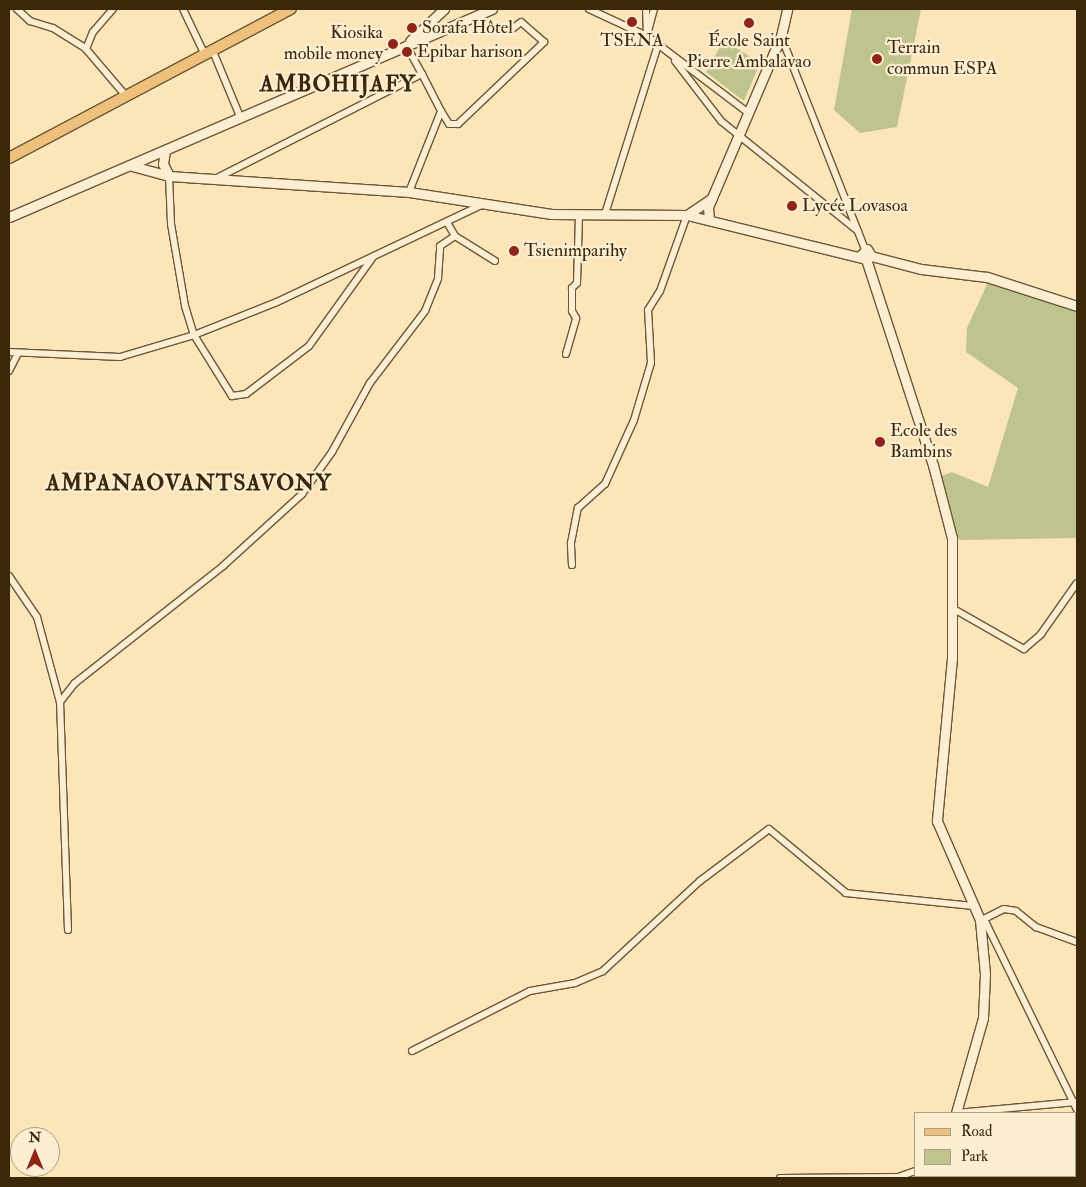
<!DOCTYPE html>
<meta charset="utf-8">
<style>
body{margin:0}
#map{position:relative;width:1086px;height:1187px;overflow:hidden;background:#fbe5b9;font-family:"IM FELL Double Pica",serif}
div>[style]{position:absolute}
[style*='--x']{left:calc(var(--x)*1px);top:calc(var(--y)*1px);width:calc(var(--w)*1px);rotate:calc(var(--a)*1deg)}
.green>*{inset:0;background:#bfc48f}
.roads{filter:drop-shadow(1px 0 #6b5736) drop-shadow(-1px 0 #6b5736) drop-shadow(0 1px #6b5736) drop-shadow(0 -1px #6b5736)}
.street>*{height:6px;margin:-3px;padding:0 3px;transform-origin:3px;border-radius:3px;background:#fceed2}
.secondary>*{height:9px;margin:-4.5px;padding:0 4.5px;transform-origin:4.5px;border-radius:4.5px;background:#fceed2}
.primary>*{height:10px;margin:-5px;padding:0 5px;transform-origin:5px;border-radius:5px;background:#eec27c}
.dots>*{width:14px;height:14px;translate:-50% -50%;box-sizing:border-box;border:2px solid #fceed2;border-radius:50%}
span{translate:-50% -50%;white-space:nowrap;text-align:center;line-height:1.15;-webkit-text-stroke:4.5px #fceed2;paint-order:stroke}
.poi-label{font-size:18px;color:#3b280b}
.left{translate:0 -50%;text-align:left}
.right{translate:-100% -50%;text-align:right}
.district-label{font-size:22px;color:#3b280b;font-weight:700;letter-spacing:1px}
.frame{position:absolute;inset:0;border:10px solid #3b280b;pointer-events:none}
.legend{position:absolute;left:914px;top:1112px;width:162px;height:65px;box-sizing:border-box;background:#fceed2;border:1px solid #af9f82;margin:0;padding:6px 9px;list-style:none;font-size:15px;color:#3b280b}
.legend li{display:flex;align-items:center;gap:10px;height:25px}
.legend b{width:25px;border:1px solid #af9f82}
.north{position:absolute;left:10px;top:1127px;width:50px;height:50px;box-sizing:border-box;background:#fceed2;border:1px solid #af9f82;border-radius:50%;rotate:0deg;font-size:14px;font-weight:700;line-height:20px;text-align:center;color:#3b280b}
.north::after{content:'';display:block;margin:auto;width:18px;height:22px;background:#8f2418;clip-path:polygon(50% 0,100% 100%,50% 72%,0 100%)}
</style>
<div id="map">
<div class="green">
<div style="clip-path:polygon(852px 9px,921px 9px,897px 127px,860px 133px,834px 110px)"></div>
<div style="clip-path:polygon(724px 40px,760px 63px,744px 101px,706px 72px)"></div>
<div style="clip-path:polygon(989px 280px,1077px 309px,1077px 538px,959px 540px,938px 477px,952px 472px,988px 487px,1018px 388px,966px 352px,967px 328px)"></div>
</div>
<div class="roads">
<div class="street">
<div style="--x:17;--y:9;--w:18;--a:43"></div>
<div style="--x:30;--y:21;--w:24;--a:17"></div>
<div style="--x:53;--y:28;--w:39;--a:32"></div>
<div style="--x:86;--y:49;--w:62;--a:49.6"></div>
<div style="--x:183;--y:9;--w:49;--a:64.5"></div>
<div style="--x:589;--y:9;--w:64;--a:25"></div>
<div style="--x:647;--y:36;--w:27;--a:-92"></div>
<div style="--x:654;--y:9;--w:28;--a:105"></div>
<div style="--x:647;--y:36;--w:126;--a:37.2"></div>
<div style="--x:781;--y:36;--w:229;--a:68.5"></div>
<div style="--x:86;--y:49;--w:18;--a:-68"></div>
<div style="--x:93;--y:32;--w:30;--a:-49"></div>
<div style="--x:212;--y:49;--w:76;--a:67.5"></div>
<div style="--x:675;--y:61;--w:76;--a:52.5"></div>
<div style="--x:721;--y:121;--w:176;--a:38.8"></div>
<div style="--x:441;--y:111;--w:15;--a:58"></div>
<div style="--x:449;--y:124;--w:9;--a:0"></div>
<div style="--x:458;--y:124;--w:119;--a:-43.6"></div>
<div style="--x:544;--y:42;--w:30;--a:-139"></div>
<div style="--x:521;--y:22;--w:11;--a:142"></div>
<div style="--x:169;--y:176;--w:48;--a:87.6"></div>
<div style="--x:171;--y:224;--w:83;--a:80.3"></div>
<div style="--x:185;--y:306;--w:30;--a:73"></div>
<div style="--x:194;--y:335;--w:72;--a:58.1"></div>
<div style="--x:232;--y:396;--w:14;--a:-8"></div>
<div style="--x:246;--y:394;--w:79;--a:-37.3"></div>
<div style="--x:309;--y:346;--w:110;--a:-54.3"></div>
<div style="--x:217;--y:178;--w:230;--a:-26.9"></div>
<div style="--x:422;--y:74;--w:33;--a:-119"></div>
<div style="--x:409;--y:192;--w:87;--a:-68.4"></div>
<div style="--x:441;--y:111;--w:42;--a:-117.2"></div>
<div style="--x:605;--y:214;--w:177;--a:-72.6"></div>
<div style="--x:448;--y:224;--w:14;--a:60"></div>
<div style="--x:455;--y:236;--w:47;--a:32"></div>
<div style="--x:9;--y:352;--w:111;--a:2.6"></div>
<div style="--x:120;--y:357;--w:77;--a:-16.6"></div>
<div style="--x:194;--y:335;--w:89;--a:-21.7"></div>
<div style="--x:277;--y:302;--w:228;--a:-25.4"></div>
<div style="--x:566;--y:354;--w:37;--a:-74"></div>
<div style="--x:576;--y:318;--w:8;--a:-120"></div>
<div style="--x:572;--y:311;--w:23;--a:-90"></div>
<div style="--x:572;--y:288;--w:7;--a:-45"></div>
<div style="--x:577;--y:283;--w:69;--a:-88.3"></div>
<div style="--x:9;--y:371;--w:20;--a:-63"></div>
<div style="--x:572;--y:565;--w:22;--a:-93"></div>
<div style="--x:571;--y:543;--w:36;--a:-79"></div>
<div style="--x:578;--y:508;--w:36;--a:-42"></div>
<div style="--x:605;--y:484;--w:70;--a:-65.6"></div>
<div style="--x:634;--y:420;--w:59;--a:-73.4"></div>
<div style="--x:651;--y:363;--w:53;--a:-93.2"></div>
<div style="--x:648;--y:310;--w:22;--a:-58"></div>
<div style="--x:660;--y:291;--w:81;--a:-70.4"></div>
<div style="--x:9;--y:576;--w:50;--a:55.7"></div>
<div style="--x:37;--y:617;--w:88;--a:74.9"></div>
<div style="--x:952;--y:608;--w:83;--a:29.7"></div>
<div style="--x:1024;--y:649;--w:23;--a:-41"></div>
<div style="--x:1041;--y:634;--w:62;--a:-54.8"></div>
<div style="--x:984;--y:919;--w:22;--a:-27"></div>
<div style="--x:1004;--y:909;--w:12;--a:9"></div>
<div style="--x:1016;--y:911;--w:26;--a:39"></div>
<div style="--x:1036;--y:927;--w:44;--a:20.1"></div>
<div style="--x:980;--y:920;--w:4;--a:-14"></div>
<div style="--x:984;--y:919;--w:212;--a:64"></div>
<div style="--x:68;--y:930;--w:228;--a:-92"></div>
<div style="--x:60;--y:702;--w:24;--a:-52"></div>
<div style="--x:75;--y:683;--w:189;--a:-38.3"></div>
<div style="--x:223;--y:566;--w:107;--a:-42.3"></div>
<div style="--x:302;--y:494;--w:52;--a:-54.5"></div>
<div style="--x:332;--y:452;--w:79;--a:-61.2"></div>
<div style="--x:370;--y:383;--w:91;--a:-52.6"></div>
<div style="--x:425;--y:311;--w:35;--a:-68"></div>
<div style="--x:438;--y:278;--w:32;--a:-86"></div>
<div style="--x:440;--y:246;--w:18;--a:-34"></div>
<div style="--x:412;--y:1051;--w:132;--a:-27"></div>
<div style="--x:530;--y:991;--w:46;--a:-10.1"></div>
<div style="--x:575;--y:983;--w:30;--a:-23"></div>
<div style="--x:603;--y:971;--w:132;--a:-42.9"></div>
<div style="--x:700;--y:881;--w:86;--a:-37"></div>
<div style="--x:769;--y:829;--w:100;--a:39.7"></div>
<div style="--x:846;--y:893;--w:130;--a:5.8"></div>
<div style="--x:956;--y:1113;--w:121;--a:-5.2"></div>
<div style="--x:780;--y:1178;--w:118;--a:-0.5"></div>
<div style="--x:898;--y:1177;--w:18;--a:-19"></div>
</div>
<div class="secondary">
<div style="--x:410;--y:41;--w:47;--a:-43.3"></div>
<div style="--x:165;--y:151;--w:13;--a:99"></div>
<div style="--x:163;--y:164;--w:13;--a:63"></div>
<div style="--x:132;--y:166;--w:38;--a:15"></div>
<div style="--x:169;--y:176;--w:241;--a:3.8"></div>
<div style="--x:409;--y:192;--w:144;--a:8.8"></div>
<div style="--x:551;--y:214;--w:136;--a:0.4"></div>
<div style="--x:687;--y:215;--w:184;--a:13.8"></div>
<div style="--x:866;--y:259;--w:217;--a:72"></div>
<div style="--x:933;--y:465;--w:75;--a:75.4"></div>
<div style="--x:952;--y:538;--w:120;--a:90"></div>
<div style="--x:952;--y:658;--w:164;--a:95.3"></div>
<div style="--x:937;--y:821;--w:108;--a:66.5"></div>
<div style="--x:980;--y:920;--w:54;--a:84.7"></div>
<div style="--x:985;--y:974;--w:44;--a:92.6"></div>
<div style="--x:983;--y:1018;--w:99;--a:105.9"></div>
<div style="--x:687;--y:215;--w:30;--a:-34"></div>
<div style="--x:9;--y:217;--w:526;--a:-23.3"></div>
<div style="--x:709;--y:219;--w:12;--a:-95"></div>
<div style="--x:708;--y:207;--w:186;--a:-66.9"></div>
<div style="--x:781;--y:36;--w:28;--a:-77"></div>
<div style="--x:861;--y:255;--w:8;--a:-45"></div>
<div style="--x:867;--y:249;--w:8;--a:60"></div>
<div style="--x:866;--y:259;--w:6;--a:-31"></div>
<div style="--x:871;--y:256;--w:52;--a:14.6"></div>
<div style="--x:921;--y:269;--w:66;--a:6.9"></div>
<div style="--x:987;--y:277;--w:95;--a:17.9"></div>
<div style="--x:924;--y:1178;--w:2;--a:-63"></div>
</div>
<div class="primary">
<div style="--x:9;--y:158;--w:319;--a:-27.9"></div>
</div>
</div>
<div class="dots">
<div style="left:632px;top:22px;background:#8f2418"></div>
<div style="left:749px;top:23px;background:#8f2418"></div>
<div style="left:412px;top:28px;background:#8f2418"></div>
<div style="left:393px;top:44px;background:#8f2418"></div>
<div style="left:407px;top:52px;background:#8f2418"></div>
<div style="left:877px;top:59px;background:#8f2418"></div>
<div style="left:792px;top:206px;background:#8f2418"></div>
<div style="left:514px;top:251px;background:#8f2418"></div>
<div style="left:880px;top:442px;background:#8f2418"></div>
</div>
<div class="poi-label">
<span class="left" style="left:422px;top:28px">Sorafa Hôtel</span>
<span class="right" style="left:383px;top:44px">Kiosika<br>mobile money</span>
<span style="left:632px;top:41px">TSENA</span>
<span style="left:749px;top:52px">École Saint<br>Pierre Ambalavao</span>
<span class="left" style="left:887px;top:59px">Terrain<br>commun ESPA</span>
<span class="left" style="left:417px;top:52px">Epibar harison</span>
<span class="left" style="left:802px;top:206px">Lycée Lovasoa</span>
<span class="left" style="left:524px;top:251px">Tsienimparihy</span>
<span class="left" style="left:890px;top:442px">Ecole des<br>Bambins</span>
</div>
<div class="district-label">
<span style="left:338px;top:85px">AMBOHIJAFY</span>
<span style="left:189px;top:484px">AMPANAOVANTSAVONY</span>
</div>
<div class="frame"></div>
<ul class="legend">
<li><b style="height:6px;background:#eec27c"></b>Road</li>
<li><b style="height:14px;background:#bfc48f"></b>Park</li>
</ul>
<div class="north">N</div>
</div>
